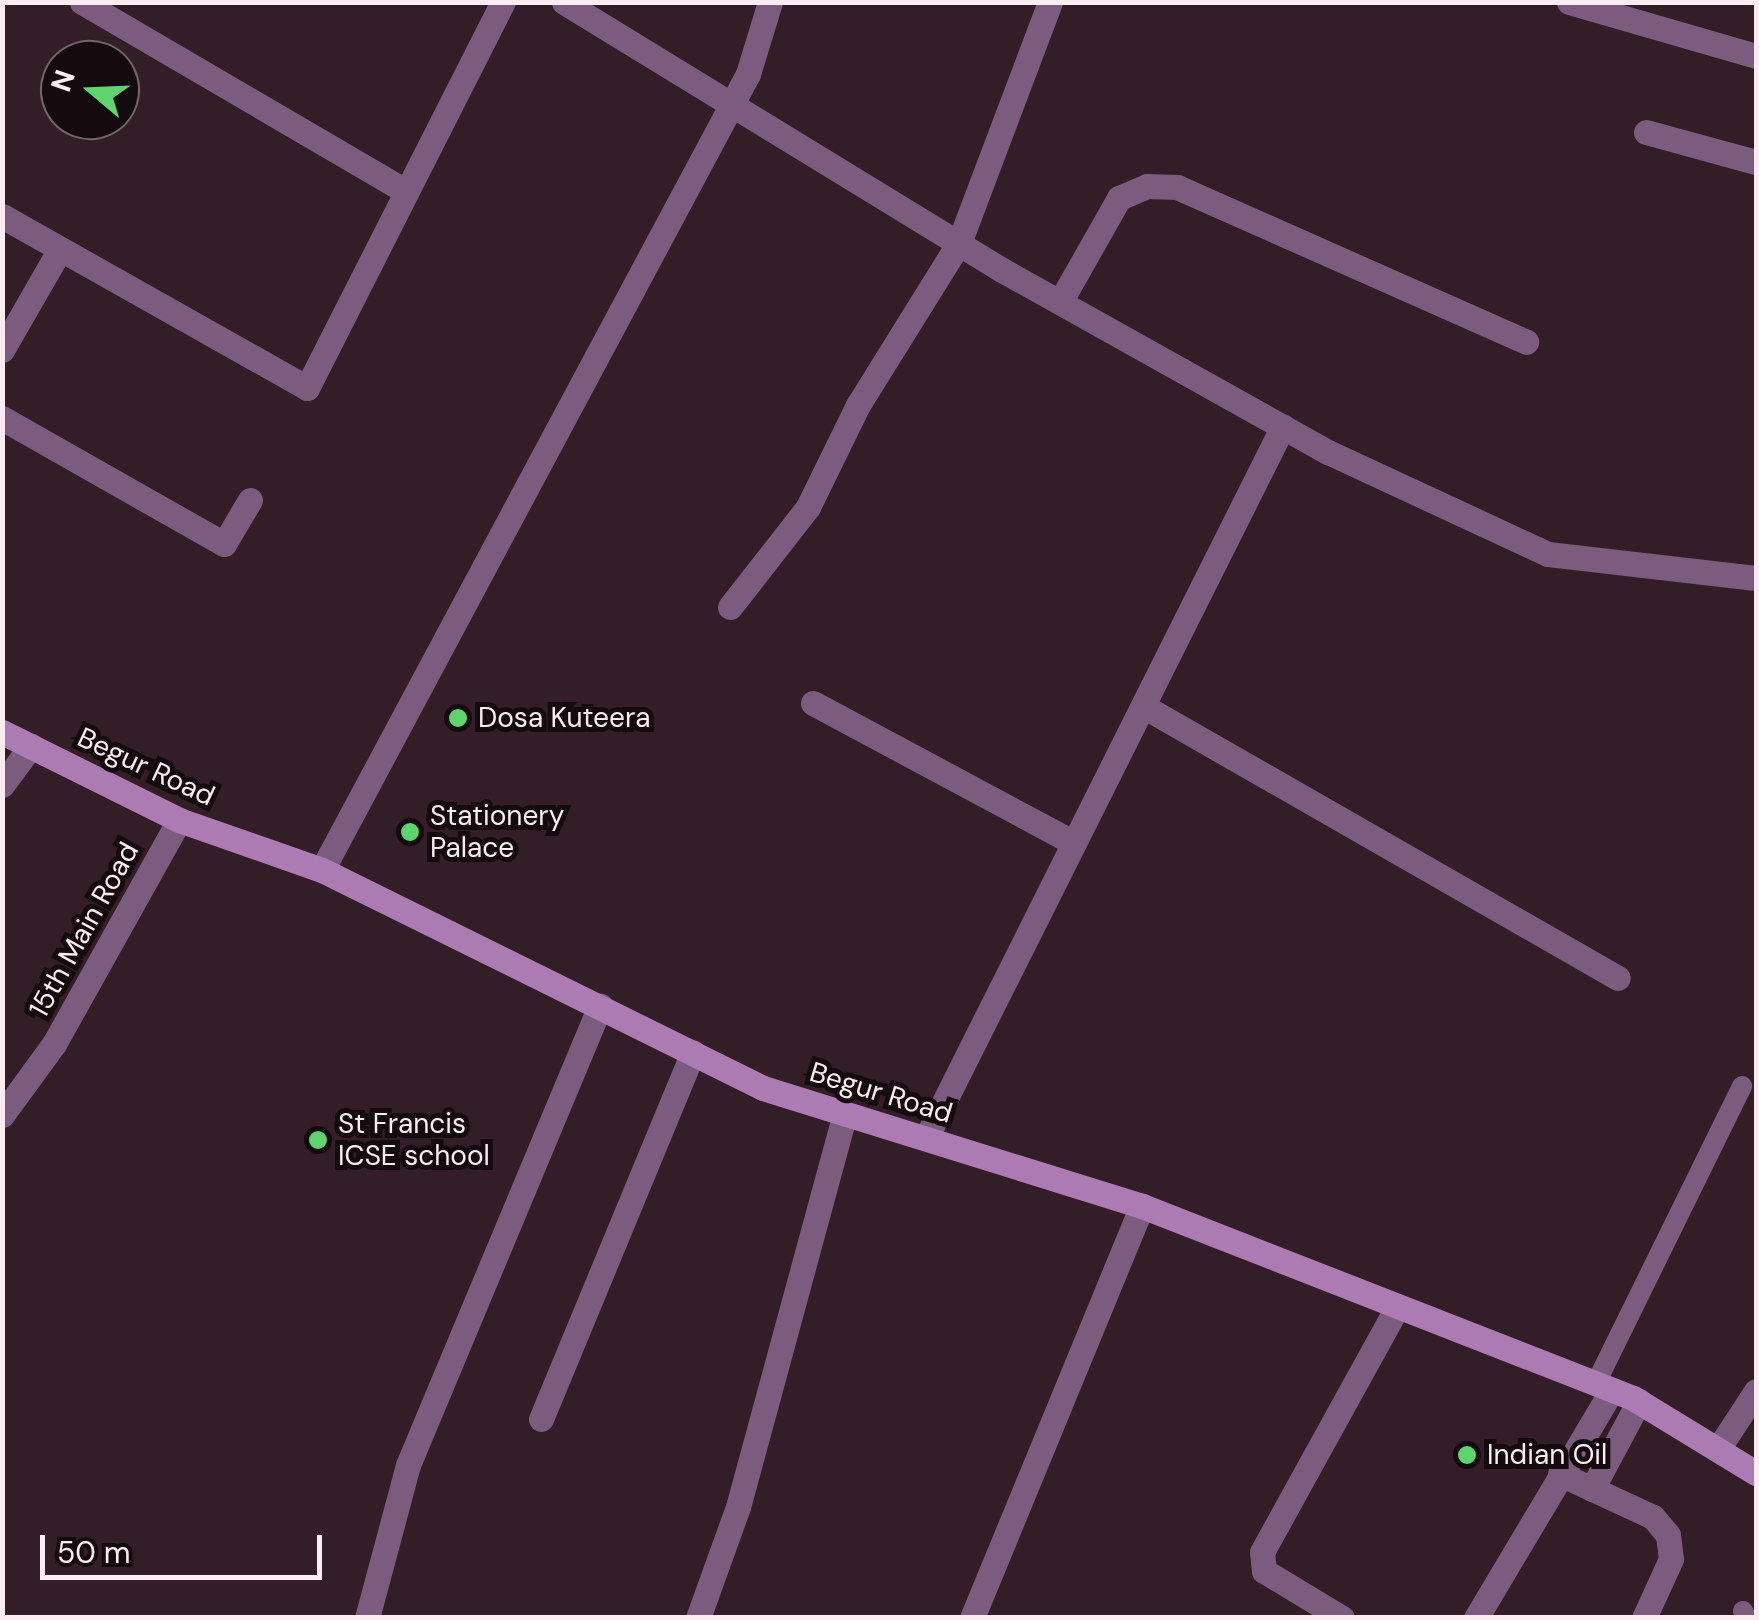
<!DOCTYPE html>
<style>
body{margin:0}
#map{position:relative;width:1759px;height:1620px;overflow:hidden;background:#331d26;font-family:"DM Sans",sans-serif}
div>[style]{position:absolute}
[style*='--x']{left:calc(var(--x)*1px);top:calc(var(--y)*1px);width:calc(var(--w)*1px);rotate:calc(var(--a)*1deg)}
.service>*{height:20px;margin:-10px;padding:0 10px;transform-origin:10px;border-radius:10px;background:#7b5c7f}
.minor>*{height:25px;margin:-12.5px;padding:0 12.5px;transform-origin:12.5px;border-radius:12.5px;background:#7b5c7f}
.secondary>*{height:25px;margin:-12.5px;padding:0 12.5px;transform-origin:12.5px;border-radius:12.5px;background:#ac7bb3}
.dots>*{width:28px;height:28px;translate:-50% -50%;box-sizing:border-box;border:5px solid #140b0f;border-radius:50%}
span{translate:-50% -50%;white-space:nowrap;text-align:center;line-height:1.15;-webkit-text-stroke:10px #140b0f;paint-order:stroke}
.poi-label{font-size:28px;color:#fbecf1}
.left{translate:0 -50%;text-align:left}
.street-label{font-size:28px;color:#fbecf1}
.frame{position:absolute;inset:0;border:5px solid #fbecf1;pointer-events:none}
.north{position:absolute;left:40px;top:40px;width:100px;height:100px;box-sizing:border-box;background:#140b0f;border:2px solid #706569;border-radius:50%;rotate:289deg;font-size:28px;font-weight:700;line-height:40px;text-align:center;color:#fbecf1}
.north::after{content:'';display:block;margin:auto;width:35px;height:45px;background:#5ed56c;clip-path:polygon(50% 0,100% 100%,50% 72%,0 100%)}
.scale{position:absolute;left:40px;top:1535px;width:282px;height:45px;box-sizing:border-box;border:5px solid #fbecf1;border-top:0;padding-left:12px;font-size:30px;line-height:35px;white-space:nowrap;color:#fbecf1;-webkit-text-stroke:8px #140b0f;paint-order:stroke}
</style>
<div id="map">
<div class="service">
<div style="--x:1596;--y:1383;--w:331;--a:-63.8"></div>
<div style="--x:1743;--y:1611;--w:8;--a:60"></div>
</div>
<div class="minor">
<div style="--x:82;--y:2;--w:376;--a:30.3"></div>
<div style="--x:564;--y:2;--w:513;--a:31.46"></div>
<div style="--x:1002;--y:270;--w:373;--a:29.2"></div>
<div style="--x:1328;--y:452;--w:242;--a:24.9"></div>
<div style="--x:1548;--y:554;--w:209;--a:6.6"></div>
<div style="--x:1569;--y:2;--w:195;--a:16.1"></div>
<div style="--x:1646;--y:132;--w:114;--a:15.3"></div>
<div style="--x:2;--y:216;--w:350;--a:29.4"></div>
<div style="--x:307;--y:388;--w:433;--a:-63.1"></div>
<div style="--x:1060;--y:302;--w:120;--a:-60.4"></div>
<div style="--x:1119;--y:198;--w:30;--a:-23"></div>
<div style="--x:1147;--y:186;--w:30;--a:2"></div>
<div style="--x:1177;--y:187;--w:382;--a:23.9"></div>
<div style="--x:2;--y:350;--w:116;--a:-60.1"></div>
<div style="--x:2;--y:418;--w:255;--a:29.6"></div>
<div style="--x:224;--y:544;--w:51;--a:-59.4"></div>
<div style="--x:730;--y:607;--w:127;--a:-52"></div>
<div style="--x:808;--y:507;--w:114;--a:-63.9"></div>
<div style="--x:858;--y:405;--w:191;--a:-58.1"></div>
<div style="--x:959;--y:243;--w:258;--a:-69.3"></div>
<div style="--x:813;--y:703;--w:296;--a:28.2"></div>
<div style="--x:1143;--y:706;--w:547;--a:29.8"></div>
<div style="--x:2;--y:785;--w:49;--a:-53.4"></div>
<div style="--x:322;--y:870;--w:903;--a:-61.85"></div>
<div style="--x:748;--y:74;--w:75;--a:-73"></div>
<div style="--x:2;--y:1115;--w:88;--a:-53.8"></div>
<div style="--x:54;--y:1044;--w:257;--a:-60.8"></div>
<div style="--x:926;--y:1138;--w:796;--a:-63.37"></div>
<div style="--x:541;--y:1419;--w:397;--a:-67.5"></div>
<div style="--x:1718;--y:1449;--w:69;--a:-56.8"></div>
<div style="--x:1560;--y:1474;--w:102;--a:24.8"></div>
<div style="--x:1653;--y:1517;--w:23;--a:50"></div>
<div style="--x:1668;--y:1535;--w:24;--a:83"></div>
<div style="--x:1671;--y:1559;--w:65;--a:114.6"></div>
<div style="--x:1592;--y:1489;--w:100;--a:-61.9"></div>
<div style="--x:367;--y:1618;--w:158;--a:-75"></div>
<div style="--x:408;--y:1465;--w:498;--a:-67.3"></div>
<div style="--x:698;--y:1618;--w:118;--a:-70.2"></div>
<div style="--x:738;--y:1507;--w:408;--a:-74.8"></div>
<div style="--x:972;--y:1618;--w:446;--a:-67.6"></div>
<div style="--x:1342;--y:1618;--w:91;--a:-148.9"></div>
<div style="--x:1264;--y:1571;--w:19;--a:-96"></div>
<div style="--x:1262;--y:1552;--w:281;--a:-61.1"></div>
<div style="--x:1476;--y:1618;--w:265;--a:-59.2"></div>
</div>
<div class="secondary">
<div style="--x:2;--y:732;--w:198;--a:26.4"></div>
<div style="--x:179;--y:820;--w:151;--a:19.3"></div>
<div style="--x:322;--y:870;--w:492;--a:26.3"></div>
<div style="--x:763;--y:1088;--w:397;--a:17.3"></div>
<div style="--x:1142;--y:1206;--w:527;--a:21.36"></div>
<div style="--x:1633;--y:1398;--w:144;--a:31.4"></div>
</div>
<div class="dots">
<div style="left:458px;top:718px;background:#5ed56c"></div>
<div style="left:410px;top:832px;background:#5ed56c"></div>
<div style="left:318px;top:1140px;background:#5ed56c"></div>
<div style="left:1467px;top:1455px;background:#5ed56c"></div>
</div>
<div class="poi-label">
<span class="left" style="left:478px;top:718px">Dosa Kuteera</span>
<span class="left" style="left:430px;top:832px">Stationery<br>Palace</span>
<span class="left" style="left:338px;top:1140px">St Francis<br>ICSE school</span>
<span class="left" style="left:1487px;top:1455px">Indian Oil</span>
</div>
<div class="street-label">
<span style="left:146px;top:767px;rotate:25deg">Begur Road</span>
<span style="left:84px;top:930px;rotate:-61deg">15th Main Road</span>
<span style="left:881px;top:1093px;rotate:17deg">Begur Road</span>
</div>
<div class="frame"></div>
<div class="north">N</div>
<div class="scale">50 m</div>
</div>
